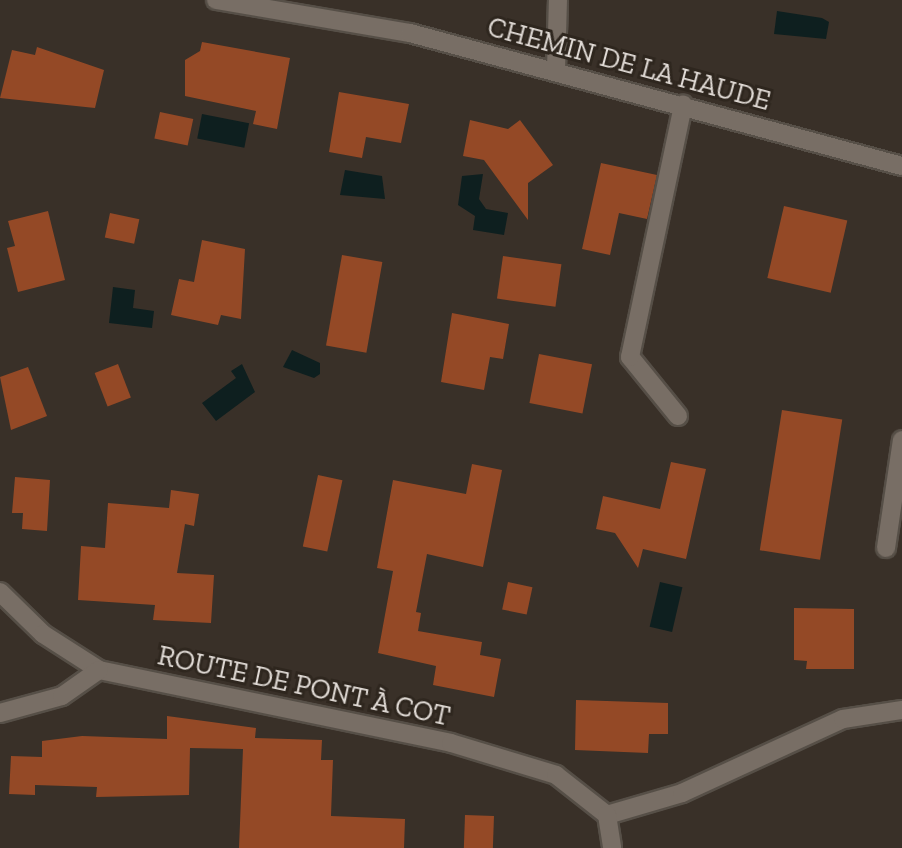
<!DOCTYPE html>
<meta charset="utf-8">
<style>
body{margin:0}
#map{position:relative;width:902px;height:848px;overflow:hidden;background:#393028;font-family:"Zilla Slab",serif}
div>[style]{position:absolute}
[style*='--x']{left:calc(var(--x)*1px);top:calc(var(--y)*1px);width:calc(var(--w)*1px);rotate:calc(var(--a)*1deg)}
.water>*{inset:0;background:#0e1f1f;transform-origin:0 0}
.building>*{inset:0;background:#944926;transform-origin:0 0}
.roads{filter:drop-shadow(2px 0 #564f47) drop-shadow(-2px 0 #564f47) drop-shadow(0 2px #564f47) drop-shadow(0 -2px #564f47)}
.service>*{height:18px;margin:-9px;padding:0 9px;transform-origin:9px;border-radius:9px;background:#786e65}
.minor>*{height:18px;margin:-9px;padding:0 9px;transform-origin:9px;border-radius:9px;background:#786e65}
.tertiary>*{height:18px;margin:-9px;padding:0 9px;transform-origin:9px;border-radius:9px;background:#786e65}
span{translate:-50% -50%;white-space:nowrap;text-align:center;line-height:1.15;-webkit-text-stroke:6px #2e261e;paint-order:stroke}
.street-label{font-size:28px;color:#e1dbd6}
</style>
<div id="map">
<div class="water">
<div style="clip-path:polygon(777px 11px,822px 18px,829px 22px,826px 39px,774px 34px)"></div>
<div style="left:202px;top:114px;width:48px;height:25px;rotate:11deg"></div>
<div style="clip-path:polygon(345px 170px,382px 176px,385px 199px,340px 195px)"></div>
<div style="clip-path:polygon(483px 174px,479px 199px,486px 209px,508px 213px,504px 235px,473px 230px,475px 216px,458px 205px,462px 176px)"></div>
<div style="clip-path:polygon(113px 287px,135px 290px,133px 308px,154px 311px,152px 328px,109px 323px)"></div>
<div style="clip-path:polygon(292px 350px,320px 363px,320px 374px,314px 378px,283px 367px)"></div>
<div style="clip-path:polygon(242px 364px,255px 392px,216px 421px,202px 403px,236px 378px,231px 371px)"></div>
<div style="left:660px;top:582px;width:23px;height:46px;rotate:13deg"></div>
</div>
<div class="building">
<div style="clip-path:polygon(202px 42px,290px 58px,277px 129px,253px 124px,256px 111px,185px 96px,185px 60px,200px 51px)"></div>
<div style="clip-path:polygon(37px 47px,104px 70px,95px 108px,0 98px,12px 50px,35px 55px)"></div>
<div style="clip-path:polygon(339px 92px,409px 104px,401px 143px,366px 137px,362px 158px,329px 152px)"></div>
<div style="left:160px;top:112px;width:34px;height:27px;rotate:12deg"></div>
<div style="clip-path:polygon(470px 120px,508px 129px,520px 120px,553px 165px,528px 183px,528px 220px,484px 160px,463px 156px)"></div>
<div style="clip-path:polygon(601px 163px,657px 175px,647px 219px,619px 213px,610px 255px,582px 249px)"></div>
<div style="left:784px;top:206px;width:65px;height:74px;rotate:13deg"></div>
<div style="clip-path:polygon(48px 211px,65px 280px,18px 292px,7px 248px,15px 246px,8px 221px)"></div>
<div style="left:110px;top:213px;width:30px;height:25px;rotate:12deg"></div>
<div style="clip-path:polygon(202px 240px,245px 249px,241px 319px,221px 315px,218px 325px,171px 315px,179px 279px,194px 282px)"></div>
<div style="left:342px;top:255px;width:41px;height:92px;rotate:10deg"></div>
<div style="left:503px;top:256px;width:59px;height:43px;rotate:8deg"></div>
<div style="clip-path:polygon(452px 313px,509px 324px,503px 359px,490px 357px,484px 390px,441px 382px)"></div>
<div style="left:539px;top:354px;width:54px;height:50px;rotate:11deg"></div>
<div style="left:118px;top:364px;width:36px;height:25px;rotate:69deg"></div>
<div style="clip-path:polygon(28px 367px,47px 416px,11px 430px,0 377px)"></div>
<div style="left:782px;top:410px;width:61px;height:142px;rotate:9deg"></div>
<div style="clip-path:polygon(671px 462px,706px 469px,686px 559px,643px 549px,638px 568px,615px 533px,596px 529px,603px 496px,660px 509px)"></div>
<div style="clip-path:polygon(472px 464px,502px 470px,483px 567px,427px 554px,416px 612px,421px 613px,418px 631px,482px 642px,480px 655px,501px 659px,494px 697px,433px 685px,436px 666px,378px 653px,393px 571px,377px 568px,393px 480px,466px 494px)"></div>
<div style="left:318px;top:475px;width:25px;height:73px;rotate:12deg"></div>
<div style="clip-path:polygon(15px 477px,50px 480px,47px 531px,22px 529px,23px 513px,12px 513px)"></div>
<div style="clip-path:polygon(171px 490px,199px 494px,194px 526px,185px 524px,177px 573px,214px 575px,211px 623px,153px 620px,155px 605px,78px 600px,81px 546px,105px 548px,108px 503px,169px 508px)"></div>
<div style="left:508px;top:582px;width:25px;height:28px;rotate:12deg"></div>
<div style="clip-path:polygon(794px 608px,854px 609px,854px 669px,806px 669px,807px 661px,794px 660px)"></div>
<div style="clip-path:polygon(576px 700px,668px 703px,668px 734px,649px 734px,648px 753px,575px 750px)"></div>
<div style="clip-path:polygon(167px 716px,256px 728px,255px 738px,322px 740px,321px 760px,333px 760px,331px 816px,405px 819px,404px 848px,239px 848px,243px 749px,190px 748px,189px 795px,96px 797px,97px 787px,35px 785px,35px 795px,9px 794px,11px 756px,42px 757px,42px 741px,82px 736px,167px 739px)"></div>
<div style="left:465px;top:815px;width:29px;height:33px;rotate:2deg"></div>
</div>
<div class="roads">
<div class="service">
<div style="--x:556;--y:70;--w:70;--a:-88.4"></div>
<div style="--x:678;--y:416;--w:76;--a:-129.1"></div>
<div style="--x:630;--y:357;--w:258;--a:-78.1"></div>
</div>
<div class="minor">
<div style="--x:216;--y:0;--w:197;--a:9.7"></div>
<div style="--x:410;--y:33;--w:510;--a:15.13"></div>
<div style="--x:886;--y:548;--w:109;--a:-81.6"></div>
<div style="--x:607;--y:815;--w:78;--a:-16.3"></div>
<div style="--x:682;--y:793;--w:177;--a:-24.7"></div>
<div style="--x:843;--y:719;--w:60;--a:-8.7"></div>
</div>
<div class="tertiary">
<div style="--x:0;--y:592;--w:60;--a:44.3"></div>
<div style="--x:43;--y:634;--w:67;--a:32.7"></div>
<div style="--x:99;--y:670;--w:359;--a:11.7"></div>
<div style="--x:451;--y:743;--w:110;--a:16.9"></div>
<div style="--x:556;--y:775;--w:65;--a:38.1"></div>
<div style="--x:607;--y:815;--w:33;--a:81"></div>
<div style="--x:0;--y:713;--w:64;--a:-15.3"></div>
<div style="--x:62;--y:696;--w:45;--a:-35.1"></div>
</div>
</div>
<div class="street-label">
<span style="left:629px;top:64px;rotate:15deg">CHEMIN DE LA HAUDE</span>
<span style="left:304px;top:686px;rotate:12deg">ROUTE DE PONT À COT</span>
</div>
</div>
